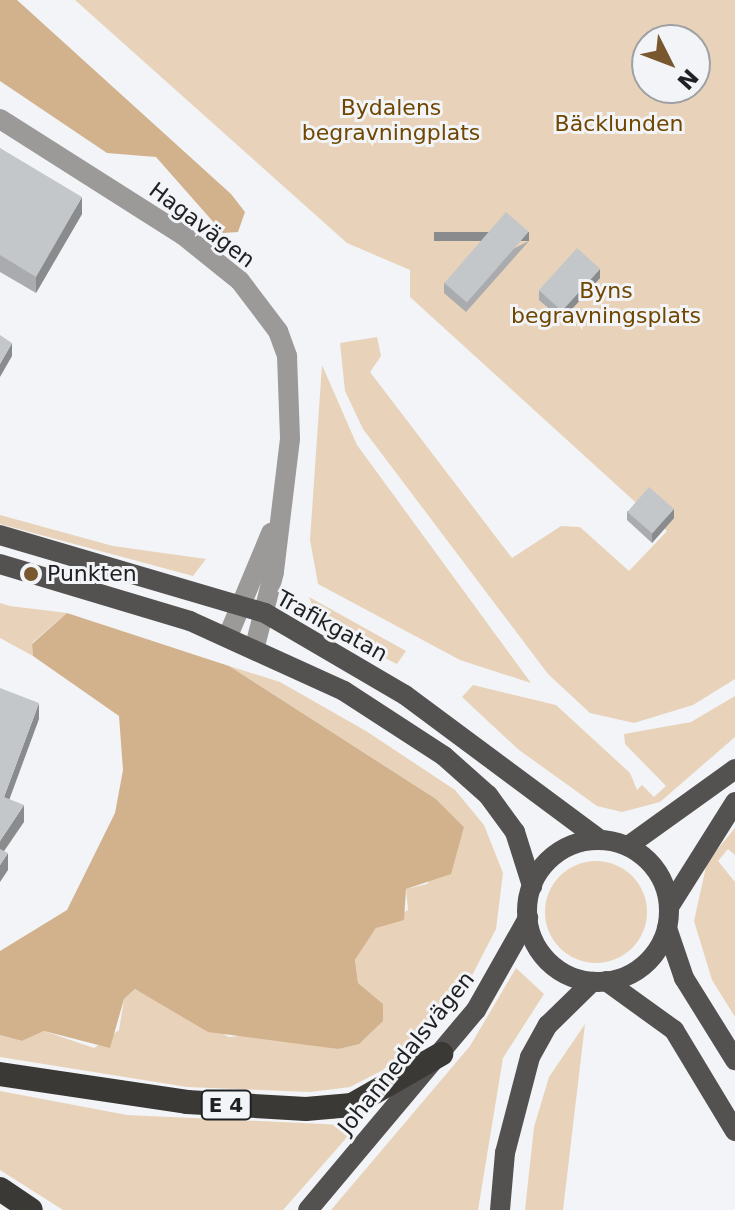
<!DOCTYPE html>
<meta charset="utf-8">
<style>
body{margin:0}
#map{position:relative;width:735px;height:1210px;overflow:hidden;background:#f2f4f7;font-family:"DejaVu Sans",sans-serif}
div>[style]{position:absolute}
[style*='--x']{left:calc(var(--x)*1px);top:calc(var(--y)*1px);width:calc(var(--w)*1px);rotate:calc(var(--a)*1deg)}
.green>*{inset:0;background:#e8d3ba}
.round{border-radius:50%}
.forest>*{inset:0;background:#d2b28c}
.minor>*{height:20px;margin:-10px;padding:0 10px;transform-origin:10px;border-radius:10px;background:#9b9a99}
.major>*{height:20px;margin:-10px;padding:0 10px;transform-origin:10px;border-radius:10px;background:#545250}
.major>.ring{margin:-10px;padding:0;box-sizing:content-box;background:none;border:20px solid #545250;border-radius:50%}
.highway>*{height:24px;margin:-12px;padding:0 12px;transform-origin:12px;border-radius:12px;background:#3b3936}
.wall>*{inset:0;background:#a9abae}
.shaded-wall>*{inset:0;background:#898b8d;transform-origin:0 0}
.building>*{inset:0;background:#c4c7ca;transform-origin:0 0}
.dots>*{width:22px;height:22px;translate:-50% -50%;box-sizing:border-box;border:4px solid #f2f4f7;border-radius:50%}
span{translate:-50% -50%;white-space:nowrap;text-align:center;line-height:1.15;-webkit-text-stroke:6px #f2f4f7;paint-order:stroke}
.shield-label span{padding:2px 6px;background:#f2f4f7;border:2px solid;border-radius:6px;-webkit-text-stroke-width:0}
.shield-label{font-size:20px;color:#202122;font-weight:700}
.park-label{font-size:22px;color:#704701}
.street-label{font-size:22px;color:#202122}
.poi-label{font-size:22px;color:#202122}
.left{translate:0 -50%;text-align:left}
.north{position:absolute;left:631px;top:24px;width:80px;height:80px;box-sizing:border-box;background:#f2f4f7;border:2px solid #9ea0a2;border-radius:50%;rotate:132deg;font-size:22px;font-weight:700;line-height:32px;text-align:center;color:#202122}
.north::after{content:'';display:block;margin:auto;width:28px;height:36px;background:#79582f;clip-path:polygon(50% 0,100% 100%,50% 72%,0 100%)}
</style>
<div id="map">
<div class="green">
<div style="clip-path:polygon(evenodd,75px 0,735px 0,735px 679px,693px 705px,634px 723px,590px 713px,548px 674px,363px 429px,345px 391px,340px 343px,377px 337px,381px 356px,370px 372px,512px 558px,561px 526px,580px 527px,629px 571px,667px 531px,410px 297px,410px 270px,347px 243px,75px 0,647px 40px,695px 40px,695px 88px,647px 88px,647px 40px)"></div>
<div style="clip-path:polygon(322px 365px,357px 445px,531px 683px,460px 660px,318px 584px,310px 540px)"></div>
<div style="clip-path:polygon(0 515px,113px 546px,206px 559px,193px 576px,0 524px)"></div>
<div style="clip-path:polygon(309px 597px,406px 651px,397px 664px,321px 627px)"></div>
<div style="clip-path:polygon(0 603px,10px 606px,67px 613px,32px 643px,33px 656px,0 638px)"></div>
<div style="clip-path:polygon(229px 666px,280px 682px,366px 731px,455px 790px,484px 825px,503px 873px,496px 929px,462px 995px,383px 1070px,350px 1087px,311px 1092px,187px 1087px,0 1057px,0 1035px,22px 1041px,44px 1031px,94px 1048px,119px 1030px,124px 999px,135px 989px,229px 1037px,258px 1034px,338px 1049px,382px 1004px,358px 983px,355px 960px,376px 928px,408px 910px,406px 889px,427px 884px,464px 827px,436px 799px)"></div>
<div style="clip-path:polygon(473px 685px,556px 705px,630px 773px,637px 790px,642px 785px,654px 797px,666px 786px,625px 744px,624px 734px,691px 722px,735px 696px,735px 737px,660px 802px,622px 812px,597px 806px,519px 750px,462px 697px)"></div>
<div style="clip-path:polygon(735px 828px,735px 855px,728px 849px,718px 861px,735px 882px,735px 1017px,712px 980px,694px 921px,707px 862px)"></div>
<div class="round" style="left:545px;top:861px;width:102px;height:102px"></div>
<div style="clip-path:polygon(516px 968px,544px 994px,503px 1058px,478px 1210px,331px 1210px,470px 1046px)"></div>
<div style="clip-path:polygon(585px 1024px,563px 1210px,525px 1210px,534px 1127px,549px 1077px)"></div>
<div style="clip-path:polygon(0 1091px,127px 1115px,344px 1125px,349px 1135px,283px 1210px,63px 1210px,0 1170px)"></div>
</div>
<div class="forest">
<div style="clip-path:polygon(0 0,17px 0,231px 194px,245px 212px,238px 232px,223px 233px,156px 157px,107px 153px,0 81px)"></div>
<div style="clip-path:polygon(67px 613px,229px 666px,436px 799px,464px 827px,451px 874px,406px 889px,404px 920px,376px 928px,355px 960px,358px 983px,383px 1004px,383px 1021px,359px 1044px,338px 1049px,208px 1032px,135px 989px,124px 999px,110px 1048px,44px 1031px,22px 1041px,0 1035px,0 951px,67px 910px,115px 813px,123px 770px,119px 716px,33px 656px,32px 644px)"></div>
</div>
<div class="minor">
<div style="--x:0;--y:119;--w:217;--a:32.4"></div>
<div style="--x:183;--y:235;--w:73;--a:38.9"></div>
<div style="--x:240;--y:281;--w:63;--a:52.8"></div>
<div style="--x:278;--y:331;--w:27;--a:70"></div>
<div style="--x:287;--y:356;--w:83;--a:87.9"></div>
<div style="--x:290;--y:439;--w:134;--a:96.9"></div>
<div style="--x:274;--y:572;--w:76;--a:104.4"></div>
<div style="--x:228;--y:636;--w:112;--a:-67.3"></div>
</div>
<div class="major">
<div style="--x:0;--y:535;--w:276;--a:16.4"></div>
<div style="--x:265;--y:613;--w:162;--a:30.4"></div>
<div style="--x:405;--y:695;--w:243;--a:36.6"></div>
<div style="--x:0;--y:564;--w:198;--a:16.7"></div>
<div style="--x:190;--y:621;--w:169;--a:24.4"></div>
<div style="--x:344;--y:691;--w:119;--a:33"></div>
<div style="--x:444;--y:756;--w:59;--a:41.6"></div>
<div style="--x:488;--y:795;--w:46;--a:53.9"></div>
<div style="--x:515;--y:832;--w:57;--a:72.5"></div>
<div class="ring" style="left:527px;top:840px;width:122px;height:122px"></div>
<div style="--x:628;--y:846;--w:132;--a:-35.7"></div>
<div style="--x:669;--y:907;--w:124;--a:-57.8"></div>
<div style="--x:667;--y:928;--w:53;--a:71.2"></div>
<div style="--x:684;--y:978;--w:97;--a:58.1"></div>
<div style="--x:606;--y:981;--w:84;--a:35.8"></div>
<div style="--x:674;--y:1030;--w:118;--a:58.9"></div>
<div style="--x:308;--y:1210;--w:261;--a:-50"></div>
<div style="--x:476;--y:1010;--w:106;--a:-60.5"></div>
<div style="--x:500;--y:1210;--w:57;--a:-85"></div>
<div style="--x:505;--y:1153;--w:99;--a:-75.4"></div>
<div style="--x:530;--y:1057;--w:37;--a:-61"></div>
<div style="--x:548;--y:1025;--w:62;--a:-44.3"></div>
</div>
<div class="highway">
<div style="--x:0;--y:1074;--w:189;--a:8.5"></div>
<div style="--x:187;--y:1102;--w:119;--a:3.4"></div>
<div style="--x:306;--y:1109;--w:46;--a:-5"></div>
<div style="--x:352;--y:1105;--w:103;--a:-29.8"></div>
<div style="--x:0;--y:1189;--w:37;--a:34"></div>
</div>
<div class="wall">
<div style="clip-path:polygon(0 148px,82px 214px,36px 293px,0 272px)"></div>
<div style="clip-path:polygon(529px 241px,466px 312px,444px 293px,444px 283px)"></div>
<div style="clip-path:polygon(600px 278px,562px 320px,539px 300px,539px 291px)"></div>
<div style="clip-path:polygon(627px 511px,674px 518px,652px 543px,627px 520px)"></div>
</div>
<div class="shaded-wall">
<div style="clip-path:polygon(82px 197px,82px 214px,36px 293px,36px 277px)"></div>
<div style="left:529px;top:232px;width:9px;height:95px;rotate:90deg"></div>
<div style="clip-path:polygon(600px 269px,600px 278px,562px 320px,562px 311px)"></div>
<div style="clip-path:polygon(12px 343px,12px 356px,0 377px,0 364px)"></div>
<div style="clip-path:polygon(674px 509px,674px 518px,652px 543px,652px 533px)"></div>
<div style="clip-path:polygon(39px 703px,39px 719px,4px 814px,4px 797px)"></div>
<div style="clip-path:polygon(24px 805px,24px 822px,0 857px,0 841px)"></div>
<div style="clip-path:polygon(8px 853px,8px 870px,0 882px,0 865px)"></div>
</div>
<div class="building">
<div style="clip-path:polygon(0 148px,82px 197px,36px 277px,0 255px)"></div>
<div style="left:506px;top:212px;width:30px;height:94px;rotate:41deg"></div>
<div style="left:577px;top:248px;width:31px;height:57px;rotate:42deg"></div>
<div style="clip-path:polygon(0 335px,12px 343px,0 364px)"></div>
<div style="left:649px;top:487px;width:33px;height:33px;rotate:41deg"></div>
<div style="clip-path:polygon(0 688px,39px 703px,4px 797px,24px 805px,0 841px)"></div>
<div style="clip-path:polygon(0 849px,8px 853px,0 865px)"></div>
</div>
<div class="dots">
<div style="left:31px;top:574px;background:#79582f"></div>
</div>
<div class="shield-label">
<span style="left:226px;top:1105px">E 4</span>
</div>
<div class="park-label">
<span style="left:391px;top:120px">Bydalens<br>begravningplats</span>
<span style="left:619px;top:124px">Bäcklunden</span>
<span style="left:606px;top:303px">Byns<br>begravningsplats</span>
</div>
<div class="street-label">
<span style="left:202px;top:225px;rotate:37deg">Hagavägen</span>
<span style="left:332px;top:626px;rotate:29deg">Trafikgatan</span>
<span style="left:406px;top:1053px;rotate:-51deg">Johannedalsvägen</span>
</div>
<div class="poi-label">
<span class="left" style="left:47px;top:574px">Punkten</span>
</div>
<div class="north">N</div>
</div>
